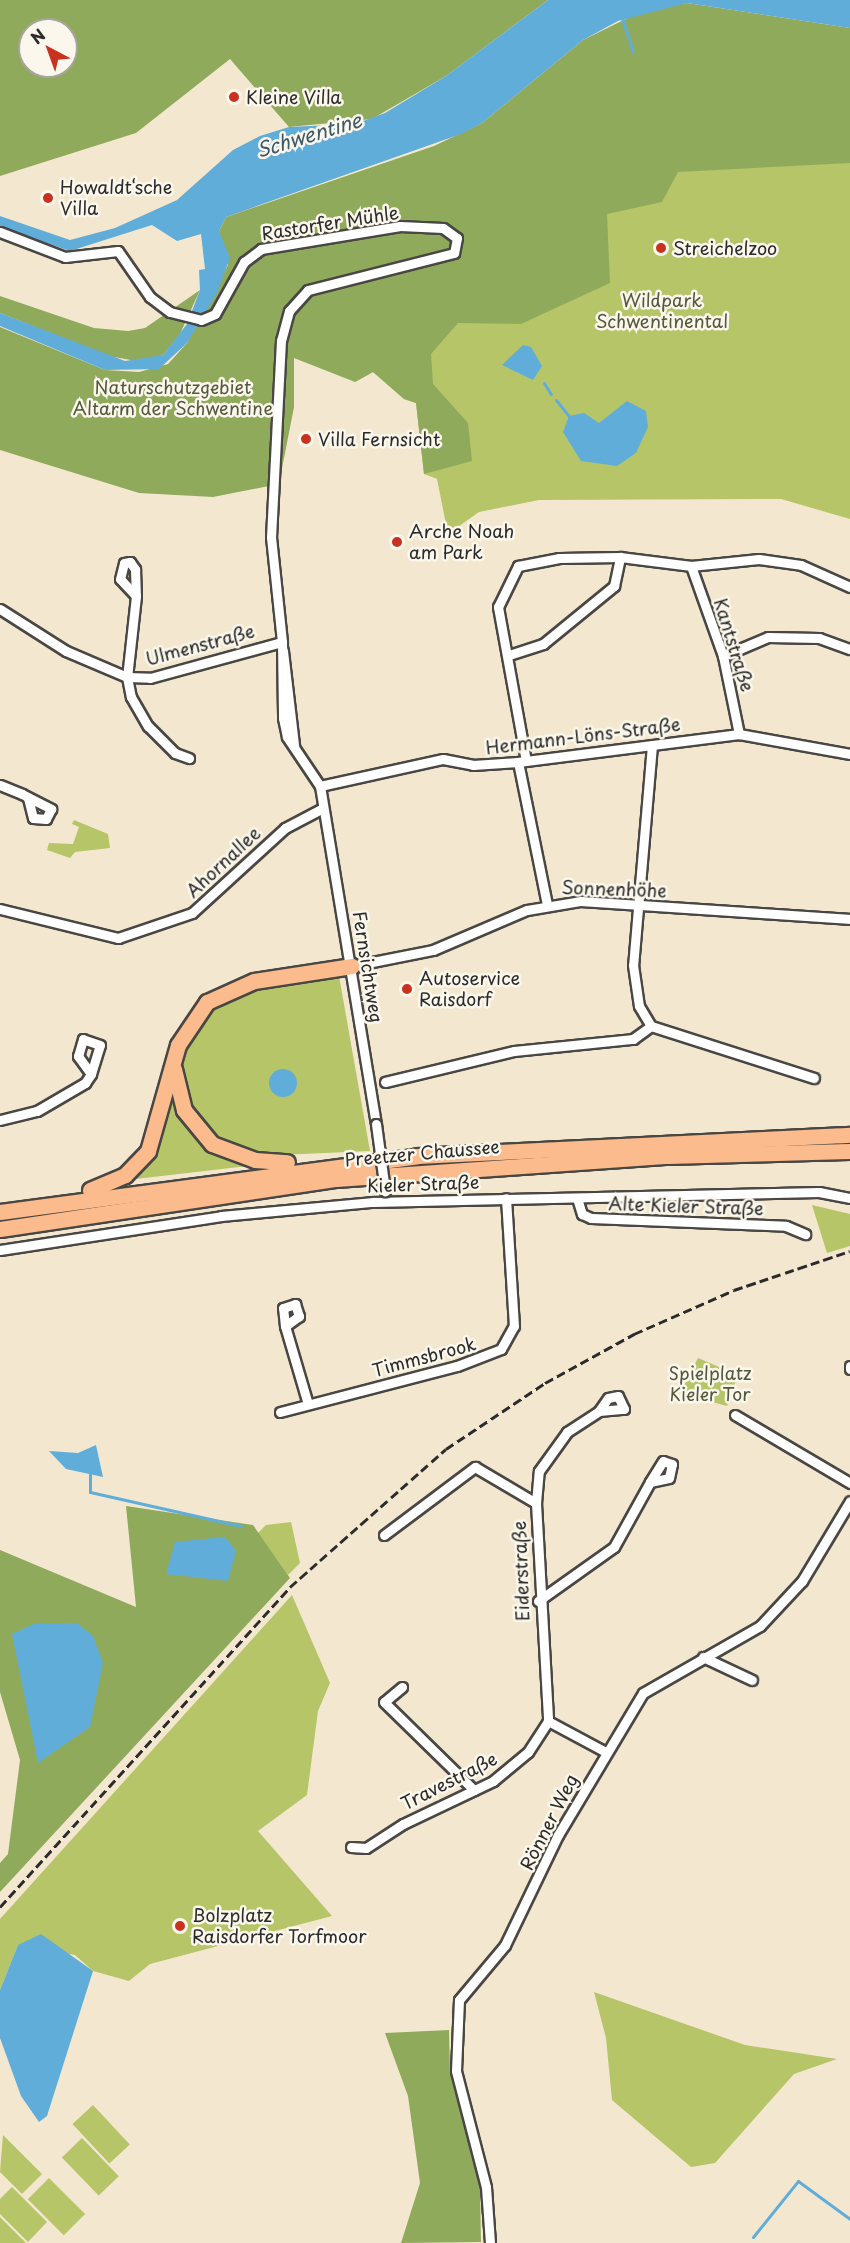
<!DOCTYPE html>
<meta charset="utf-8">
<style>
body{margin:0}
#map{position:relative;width:850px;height:2243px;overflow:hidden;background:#f3e8cf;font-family:"Playpen Sans",sans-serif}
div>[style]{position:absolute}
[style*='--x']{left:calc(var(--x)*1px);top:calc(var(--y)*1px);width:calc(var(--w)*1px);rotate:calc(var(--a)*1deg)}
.green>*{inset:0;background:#b5c568;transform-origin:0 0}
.forest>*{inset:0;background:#90aa5c}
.water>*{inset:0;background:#61adda}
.round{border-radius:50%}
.stream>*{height:3px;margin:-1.5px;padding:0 1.5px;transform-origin:1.5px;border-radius:1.5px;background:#61adda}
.roads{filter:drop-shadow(2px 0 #494744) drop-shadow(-2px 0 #494744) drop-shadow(0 2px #494744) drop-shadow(0 -2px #494744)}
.minor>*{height:9px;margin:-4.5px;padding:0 4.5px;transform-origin:4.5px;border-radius:4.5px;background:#fff}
.trunk>*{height:15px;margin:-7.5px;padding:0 7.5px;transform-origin:7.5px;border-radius:7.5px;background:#fbbb8c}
.rail>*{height:3px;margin-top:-1.5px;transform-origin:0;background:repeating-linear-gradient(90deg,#2b2b2b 0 9px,transparent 0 13.5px)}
.bridges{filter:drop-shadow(2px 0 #494744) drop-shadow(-2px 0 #494744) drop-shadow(0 2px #494744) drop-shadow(0 -2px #494744)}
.minor-bridge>*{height:9px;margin:-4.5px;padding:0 4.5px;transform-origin:4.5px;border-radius:4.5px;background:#fff}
.dots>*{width:16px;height:16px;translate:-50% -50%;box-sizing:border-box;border:3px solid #fbf7ec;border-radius:50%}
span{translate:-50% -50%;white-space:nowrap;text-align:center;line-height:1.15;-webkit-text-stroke:5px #fbf7ec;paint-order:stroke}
.poi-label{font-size:18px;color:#2b2b2b}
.left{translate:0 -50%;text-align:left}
.street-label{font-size:18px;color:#2b2b2b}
.park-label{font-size:18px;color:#54593d}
.water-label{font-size:20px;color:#3e5868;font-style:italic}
.north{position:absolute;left:18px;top:18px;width:60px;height:60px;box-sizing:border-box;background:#fbf7ec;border:2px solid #a8a59f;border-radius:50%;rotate:319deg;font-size:16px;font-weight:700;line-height:24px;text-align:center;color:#2b2b2b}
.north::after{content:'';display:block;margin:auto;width:21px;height:27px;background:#c8321e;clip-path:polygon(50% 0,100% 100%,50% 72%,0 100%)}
</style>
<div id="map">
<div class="green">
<div style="clip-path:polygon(850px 28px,850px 519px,781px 499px,539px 500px,479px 512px,448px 534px,437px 479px,424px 474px,416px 403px,404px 399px,373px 372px,355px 382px)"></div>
<div style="clip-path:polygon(74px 820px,108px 834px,110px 848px,75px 852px,70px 858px,47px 850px,49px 843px,73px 844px,79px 827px,72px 824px)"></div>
<div style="clip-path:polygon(339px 976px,370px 1151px,257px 1156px,224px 1146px,189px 1109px,181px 1083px,183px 1052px,195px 1024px,219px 1003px,253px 989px)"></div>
<div style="clip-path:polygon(173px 1085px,201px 1141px,248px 1166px,127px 1180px,157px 1144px)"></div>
<div style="clip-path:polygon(812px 1205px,850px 1214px,850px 1246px,827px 1253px)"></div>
<div style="clip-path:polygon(698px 1358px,738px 1375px,727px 1406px,680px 1393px)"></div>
<div style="clip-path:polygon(291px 1522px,300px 1563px,288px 1575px,258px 1533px,266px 1525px)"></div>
<div style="clip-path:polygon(292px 1595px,330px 1683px,318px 1711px,307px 1795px,258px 1831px,332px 1916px,150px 1964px,129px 1981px,93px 1971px,75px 1955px,18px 1945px,0 1990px,0 1919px)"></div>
<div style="clip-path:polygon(594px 1992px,745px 2045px,837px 2059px,794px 2074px,715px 2163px,691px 2167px,612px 2100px,606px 2038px)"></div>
<div style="left:93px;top:2105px;width:54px;height:28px;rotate:47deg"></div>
<div style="clip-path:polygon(3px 2135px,42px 2174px,22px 2194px,0 2172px)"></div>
<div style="left:82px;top:2138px;width:53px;height:28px;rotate:46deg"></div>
<div style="left:49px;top:2178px;width:51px;height:30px;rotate:45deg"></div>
<div style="clip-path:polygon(12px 2187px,47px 2222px,28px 2242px,0 2214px,0 2199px)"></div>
<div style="clip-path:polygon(0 2217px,26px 2243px,0 2243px)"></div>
</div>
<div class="forest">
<div style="clip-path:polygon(evenodd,0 0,548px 0,446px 76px,372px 119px,289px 127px,230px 59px,136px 133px,0 176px,0 0,30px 30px,66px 30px,66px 66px,30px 66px,30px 30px)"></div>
<div style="clip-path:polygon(687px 3px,850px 28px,850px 163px,678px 172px,662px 202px,607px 214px,610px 283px,521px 324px,458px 323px,431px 354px,433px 384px,468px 423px,472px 461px,424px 474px,416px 403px,404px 399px,373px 372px,355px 382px,294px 358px,294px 407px,279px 484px,213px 497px,139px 493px,0 450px,0 327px,105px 370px,139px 372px,168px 364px,187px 343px,228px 265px,219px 231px,226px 217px,434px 146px,482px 123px,583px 40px,646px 9px)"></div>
<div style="clip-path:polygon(200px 290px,180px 334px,163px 355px,142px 362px,108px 356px,0 313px,0 296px,94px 328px,128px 331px,145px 328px)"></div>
<div style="clip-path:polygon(126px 1506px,253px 1525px,290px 1578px,0 1892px,0 1863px,8px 1854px,20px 1760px,0 1692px,0 1550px,136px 1607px)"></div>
<div style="clip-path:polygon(449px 2030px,450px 2072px,480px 2188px,481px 2242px,401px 2243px,420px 2183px,408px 2096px,385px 2033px)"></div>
</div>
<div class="water">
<div style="clip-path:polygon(548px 0,850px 0,850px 28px,687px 3px,618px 21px,583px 40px,482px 123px,461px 134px,226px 217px,219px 231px,230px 258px,217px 293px,187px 343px,159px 369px,105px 370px,0 326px,0 313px,125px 361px,163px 355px,187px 324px,200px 290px,199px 270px,205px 269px,201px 234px,177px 241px,152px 225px,70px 251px,0 227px,0 216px,70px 240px,115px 228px,177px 200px,233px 150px,260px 136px,289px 127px,355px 124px,385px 113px,446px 76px)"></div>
<div style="clip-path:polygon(523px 345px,531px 347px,542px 366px,533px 380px,502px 365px)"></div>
<div style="clip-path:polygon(627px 401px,646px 411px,648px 427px,636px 453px,617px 466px,581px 461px,563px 432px,569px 416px,584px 413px,599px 423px)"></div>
<div class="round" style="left:269px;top:1069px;width:28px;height:28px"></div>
<div style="clip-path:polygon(96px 1445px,103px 1477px,66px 1469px,49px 1451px,78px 1453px)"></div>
<div style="clip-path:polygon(225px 1537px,236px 1551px,228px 1581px,166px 1574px,175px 1542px)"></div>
<div style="clip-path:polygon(77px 1623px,93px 1636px,103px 1663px,90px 1727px,38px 1763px,12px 1634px,34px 1624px)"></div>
<div style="clip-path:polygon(41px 1934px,93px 1971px,47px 2116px,39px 2122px,21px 2096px,0 2038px,0 1990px,18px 1945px)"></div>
</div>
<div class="stream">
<div style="--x:621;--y:15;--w:38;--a:72"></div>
<div style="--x:544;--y:383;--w:13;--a:58"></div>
<div style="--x:556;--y:400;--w:21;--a:51"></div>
<div style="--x:90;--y:1474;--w:18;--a:90"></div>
<div style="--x:90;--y:1492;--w:155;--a:12.7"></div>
<div style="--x:753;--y:2237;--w:72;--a:-51.2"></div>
<div style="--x:798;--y:2181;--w:64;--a:36.2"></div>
</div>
<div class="roads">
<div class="minor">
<div style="--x:0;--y:232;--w:70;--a:21"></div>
<div style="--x:65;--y:257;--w:53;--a:-6.5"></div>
<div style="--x:118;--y:251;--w:56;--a:55.2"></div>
<div style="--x:150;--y:297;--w:25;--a:37"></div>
<div style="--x:170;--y:312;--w:32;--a:14"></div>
<div style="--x:201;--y:320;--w:15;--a:-23"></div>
<div style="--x:215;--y:314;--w:60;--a:-60.9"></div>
<div style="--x:244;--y:262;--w:21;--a:-37"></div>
<div style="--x:261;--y:249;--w:141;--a:-9.4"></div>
<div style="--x:400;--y:226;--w:43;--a:2.7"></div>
<div style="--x:443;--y:228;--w:17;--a:36"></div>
<div style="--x:457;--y:238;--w:15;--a:101"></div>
<div style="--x:454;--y:253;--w:151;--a:165.8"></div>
<div style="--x:308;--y:290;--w:28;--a:132"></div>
<div style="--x:289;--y:311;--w:30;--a:105"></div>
<div style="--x:281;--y:340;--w:197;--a:92.9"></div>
<div style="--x:271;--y:537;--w:106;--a:84"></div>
<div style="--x:282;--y:642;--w:76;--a:89.2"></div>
<div style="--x:283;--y:718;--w:19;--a:78"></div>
<div style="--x:287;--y:737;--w:59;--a:56"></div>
<div style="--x:320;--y:786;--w:343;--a:80.6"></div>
<div style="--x:691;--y:566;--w:96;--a:70.4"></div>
<div style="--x:723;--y:656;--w:80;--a:78.4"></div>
<div style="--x:136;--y:596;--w:23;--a:-133"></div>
<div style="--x:120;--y:579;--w:16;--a:-76"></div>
<div style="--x:124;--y:563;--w:6;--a:-9"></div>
<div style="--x:130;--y:562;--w:9;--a:54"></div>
<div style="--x:135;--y:569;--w:27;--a:88"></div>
<div style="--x:136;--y:596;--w:81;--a:96.3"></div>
<div style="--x:127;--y:677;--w:20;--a:79"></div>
<div style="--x:131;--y:697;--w:34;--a:60"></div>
<div style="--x:148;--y:726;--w:38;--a:45"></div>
<div style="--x:175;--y:753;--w:15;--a:20"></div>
<div style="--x:0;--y:609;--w:78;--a:32.5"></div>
<div style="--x:66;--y:651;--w:66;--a:23.1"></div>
<div style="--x:127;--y:677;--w:23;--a:2"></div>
<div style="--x:150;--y:678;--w:137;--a:-15.3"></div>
<div style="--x:283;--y:651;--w:95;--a:83.3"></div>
<div style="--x:509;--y:655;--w:36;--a:-18"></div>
<div style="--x:543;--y:644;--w:92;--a:-39.2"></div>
<div style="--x:614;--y:586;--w:30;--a:-78"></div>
<div style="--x:723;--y:656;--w:49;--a:-22.9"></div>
<div style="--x:768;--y:637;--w:51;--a:1.1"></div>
<div style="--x:819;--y:638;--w:33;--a:20"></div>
<div style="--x:652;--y:745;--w:221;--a:94.9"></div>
<div style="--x:633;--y:965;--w:41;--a:81.7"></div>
<div style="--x:639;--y:1006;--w:23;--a:59"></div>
<div style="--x:651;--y:1026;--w:171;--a:17.7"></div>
<div style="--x:526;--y:761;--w:157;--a:-100.3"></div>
<div style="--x:498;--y:607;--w:46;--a:-64"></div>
<div style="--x:518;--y:566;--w:42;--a:-11"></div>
<div style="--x:559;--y:558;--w:61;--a:-0.9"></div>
<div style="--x:620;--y:557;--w:72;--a:7.2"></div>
<div style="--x:691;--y:566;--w:68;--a:-5.9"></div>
<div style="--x:759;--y:559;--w:42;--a:8.1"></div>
<div style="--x:801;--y:565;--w:54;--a:24.2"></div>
<div style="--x:518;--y:762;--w:145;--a:78.5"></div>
<div style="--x:0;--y:785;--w:24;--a:22"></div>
<div style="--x:22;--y:794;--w:33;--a:27"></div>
<div style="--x:51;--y:809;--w:11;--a:117"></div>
<div style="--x:46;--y:819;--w:13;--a:-176"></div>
<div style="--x:33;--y:818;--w:21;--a:-104"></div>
<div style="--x:320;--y:786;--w:126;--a:-12.4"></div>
<div style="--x:443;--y:759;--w:31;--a:11"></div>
<div style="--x:473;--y:765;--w:45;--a:-3.8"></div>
<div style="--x:518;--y:762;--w:223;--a:-7.2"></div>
<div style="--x:739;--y:734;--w:113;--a:10.2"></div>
<div style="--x:0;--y:909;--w:122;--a:13.8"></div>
<div style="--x:118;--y:938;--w:78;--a:-18.7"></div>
<div style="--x:192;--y:913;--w:126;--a:-42.4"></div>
<div style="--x:285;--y:828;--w:43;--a:-27.8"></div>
<div style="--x:352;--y:966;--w:83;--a:-11.2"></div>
<div style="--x:433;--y:950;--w:102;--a:-23.1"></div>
<div style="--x:527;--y:910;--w:55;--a:-9.5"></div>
<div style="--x:581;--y:901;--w:270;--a:3.8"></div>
<div style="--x:385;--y:1082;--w:133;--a:-13.5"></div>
<div style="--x:514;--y:1051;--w:120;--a:-5.8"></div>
<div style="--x:633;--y:1039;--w:22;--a:-36"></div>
<div style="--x:0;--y:1120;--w:38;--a:-14"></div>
<div style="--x:37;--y:1111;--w:56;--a:-30.3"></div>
<div style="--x:85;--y:1083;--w:11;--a:-56"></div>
<div style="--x:91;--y:1074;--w:30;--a:-73"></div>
<div style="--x:100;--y:1045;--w:18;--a:-161"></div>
<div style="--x:83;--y:1039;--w:18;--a:106"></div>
<div style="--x:78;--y:1056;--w:22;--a:54"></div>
<div style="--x:577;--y:1198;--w:17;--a:73"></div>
<div style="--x:582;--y:1214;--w:10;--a:24"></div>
<div style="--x:591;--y:1218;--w:195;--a:2.3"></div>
<div style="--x:786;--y:1226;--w:21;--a:23"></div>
<div style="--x:0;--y:1250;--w:224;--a:-8.7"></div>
<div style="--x:221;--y:1216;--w:153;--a:-5.3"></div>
<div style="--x:373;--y:1202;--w:446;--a:-1.3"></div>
<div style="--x:819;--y:1192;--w:32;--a:11"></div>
<div style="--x:285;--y:1326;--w:18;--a:-96"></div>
<div style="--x:283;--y:1308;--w:13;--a:-18"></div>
<div style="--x:295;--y:1304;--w:13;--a:72"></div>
<div style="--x:299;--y:1316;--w:17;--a:144"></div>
<div style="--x:285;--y:1326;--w:81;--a:73.6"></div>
<div style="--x:850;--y:1366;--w:3;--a:90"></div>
<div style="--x:280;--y:1412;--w:183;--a:-14.6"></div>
<div style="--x:457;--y:1366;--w:47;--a:-21.1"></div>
<div style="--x:501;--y:1349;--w:26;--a:-61"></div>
<div style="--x:514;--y:1326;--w:128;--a:-93.6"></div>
<div style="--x:735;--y:1415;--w:134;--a:30.6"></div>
<div style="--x:536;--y:1503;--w:32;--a:-85"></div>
<div style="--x:539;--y:1471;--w:48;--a:-54.3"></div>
<div style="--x:567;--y:1432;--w:38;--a:-33"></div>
<div style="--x:599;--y:1411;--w:25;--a:-5"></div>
<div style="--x:624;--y:1409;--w:14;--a:-115"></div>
<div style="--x:618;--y:1396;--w:10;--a:169"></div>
<div style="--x:608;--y:1398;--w:16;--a:125"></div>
<div style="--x:384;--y:1535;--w:114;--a:-36.8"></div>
<div style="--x:475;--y:1467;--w:71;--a:30.5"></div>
<div style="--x:536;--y:1503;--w:218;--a:86.8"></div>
<div style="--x:548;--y:1721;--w:64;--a:28.2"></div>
<div style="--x:538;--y:1601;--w:93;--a:-35.4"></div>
<div style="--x:614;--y:1547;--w:74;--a:-61"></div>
<div style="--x:650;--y:1482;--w:19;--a:-12"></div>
<div style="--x:669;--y:1478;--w:14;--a:-78"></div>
<div style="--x:672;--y:1464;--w:9;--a:-162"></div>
<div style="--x:663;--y:1461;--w:25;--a:122"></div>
<div style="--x:703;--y:1657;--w:54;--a:25.1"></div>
<div style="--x:402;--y:1687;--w:23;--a:140"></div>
<div style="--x:384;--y:1702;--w:126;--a:44.4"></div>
<div style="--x:351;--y:1847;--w:15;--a:4"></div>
<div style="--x:366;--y:1848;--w:44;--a:-33"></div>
<div style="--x:403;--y:1824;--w:100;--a:-25.5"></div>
<div style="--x:493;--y:1781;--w:45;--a:-39.6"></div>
<div style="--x:528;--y:1752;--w:37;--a:-57"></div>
<div style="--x:490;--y:2243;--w:56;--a:-94.1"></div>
<div style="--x:486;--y:2187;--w:120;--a:-104.5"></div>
<div style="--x:456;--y:2071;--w:71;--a:-87.6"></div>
<div style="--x:459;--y:2000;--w:72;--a:-50.1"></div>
<div style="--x:505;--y:1945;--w:122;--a:-64.3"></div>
<div style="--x:558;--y:1835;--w:165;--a:-59.1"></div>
<div style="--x:643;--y:1693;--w:135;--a:-29.8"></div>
<div style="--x:760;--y:1626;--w:62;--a:-47"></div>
<div style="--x:802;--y:1581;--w:93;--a:-59"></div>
</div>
<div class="trunk">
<div style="--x:174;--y:1069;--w:42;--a:76.3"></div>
<div style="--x:184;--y:1110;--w:44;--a:50.5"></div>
<div style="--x:212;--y:1144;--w:46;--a:20.4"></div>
<div style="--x:255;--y:1160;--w:32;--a:4"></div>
<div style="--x:90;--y:1190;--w:38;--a:-23"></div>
<div style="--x:125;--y:1175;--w:33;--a:-46"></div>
<div style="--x:148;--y:1151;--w:110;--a:-74.2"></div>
<div style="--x:178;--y:1045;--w:52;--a:-56"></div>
<div style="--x:207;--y:1002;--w:51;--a:-24.1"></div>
<div style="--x:254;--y:981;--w:99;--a:-8.7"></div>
<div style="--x:0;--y:1212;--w:421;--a:-7.6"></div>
<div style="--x:417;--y:1156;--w:434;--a:-2.8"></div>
<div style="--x:0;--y:1229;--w:340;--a:-8.5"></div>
<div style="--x:336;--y:1179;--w:333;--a:-4"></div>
<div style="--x:668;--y:1156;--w:182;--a:-1.6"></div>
</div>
</div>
<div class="rail">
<div style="--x:0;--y:1907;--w:432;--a:-47.8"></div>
<div style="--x:290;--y:1587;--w:208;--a:-41.5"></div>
<div style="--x:446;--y:1449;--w:119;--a:-33.7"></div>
<div style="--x:545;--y:1383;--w:102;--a:-28.8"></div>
<div style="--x:634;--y:1334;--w:109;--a:-23.7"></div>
<div style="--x:734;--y:1290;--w:122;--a:-18.6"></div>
</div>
<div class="bridges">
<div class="minor-bridge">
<div style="--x:376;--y:1124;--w:68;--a:82.3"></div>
</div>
</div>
<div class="dots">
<div style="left:234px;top:97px;background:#c8321e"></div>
<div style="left:48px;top:198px;background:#c8321e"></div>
<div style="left:661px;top:248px;background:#c8321e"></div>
<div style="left:306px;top:439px;background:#c8321e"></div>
<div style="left:397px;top:542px;background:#c8321e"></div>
<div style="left:407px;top:989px;background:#c8321e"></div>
<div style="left:180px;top:1926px;background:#c8321e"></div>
</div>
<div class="poi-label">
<span class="left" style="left:246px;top:97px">Kleine Villa</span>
<span class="left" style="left:60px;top:198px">Howaldt‘sche<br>Villa</span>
<span class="left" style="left:673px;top:248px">Streichelzoo</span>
<span class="left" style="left:318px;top:439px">Villa Fernsicht</span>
<span class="left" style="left:409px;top:542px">Arche Noah<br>am Park</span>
<span class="left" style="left:419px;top:989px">Autoservice<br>Raisdorf</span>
<span class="left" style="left:192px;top:1926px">Bolzplatz<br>Raisdorfer Torfmoor</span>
</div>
<div class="street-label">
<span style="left:330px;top:223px;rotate:-9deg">Rastorfer Mühle</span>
<span style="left:200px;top:645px;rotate:-15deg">Ulmenstraße</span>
<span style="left:734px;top:645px;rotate:73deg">Kantstraße</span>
<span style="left:583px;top:736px;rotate:-7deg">Hermann-Löns-Straße</span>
<span style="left:223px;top:862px;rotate:-43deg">Ahornallee</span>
<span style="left:614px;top:889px;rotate:2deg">Sonnenhöhe</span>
<span style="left:368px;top:967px;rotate:81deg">Fernsichtweg</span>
<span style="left:422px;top:1153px;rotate:-5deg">Preetzer Chaussee</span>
<span style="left:423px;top:1184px;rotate:-2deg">Kieler Straße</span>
<span style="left:686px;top:1206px;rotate:2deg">Alte Kieler Straße</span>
<span style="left:424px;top:1357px;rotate:-15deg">Timmsbrook</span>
<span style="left:521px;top:1571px;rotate:-92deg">Eiderstraße</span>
<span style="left:449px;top:1781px;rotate:-27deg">Travestraße</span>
<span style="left:549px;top:1822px;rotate:-63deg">Rönner Weg</span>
</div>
<div class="park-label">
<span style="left:662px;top:311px">Wildpark<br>Schwentinental</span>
<span style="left:173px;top:398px">Naturschutzgebiet<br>Altarm der Schwentine</span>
<span style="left:710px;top:1384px">Spielplatz<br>Kieler Tor</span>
</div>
<div class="water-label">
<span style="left:309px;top:135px;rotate:-17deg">Schwentine</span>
</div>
<div class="north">N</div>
</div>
